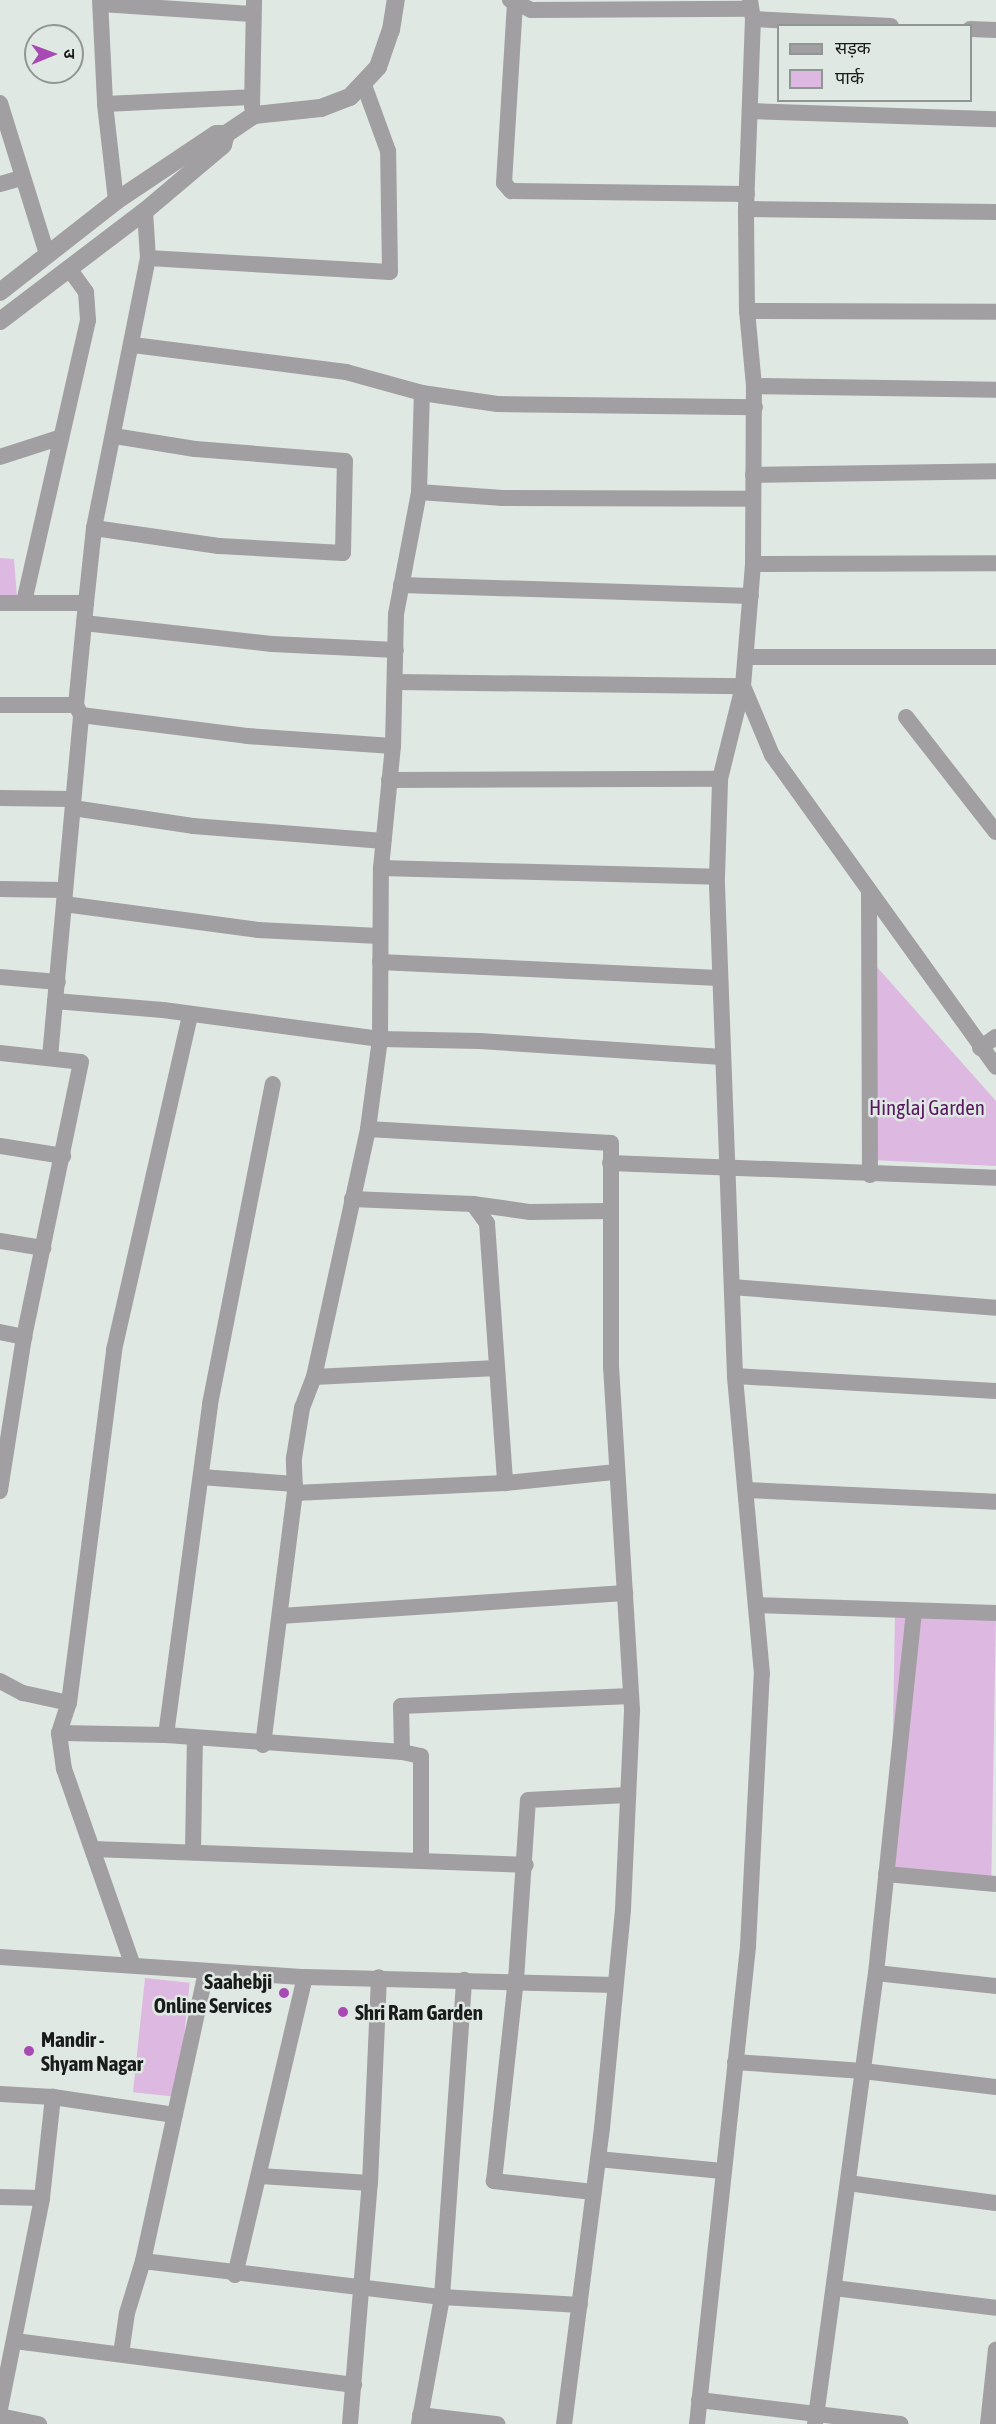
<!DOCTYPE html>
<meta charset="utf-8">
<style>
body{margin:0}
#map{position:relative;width:996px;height:2424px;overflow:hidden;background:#e0e8e3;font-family:"Asap Condensed","Noto Sans Devanagari",sans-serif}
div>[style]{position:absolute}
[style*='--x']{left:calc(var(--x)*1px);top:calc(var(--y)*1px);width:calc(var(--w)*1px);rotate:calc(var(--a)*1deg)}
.green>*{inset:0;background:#ddb9e1;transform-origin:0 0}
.minor>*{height:16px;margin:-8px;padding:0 8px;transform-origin:8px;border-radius:8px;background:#a19fa1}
.tertiary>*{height:18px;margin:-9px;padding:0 9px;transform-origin:9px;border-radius:9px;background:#a19fa1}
.dots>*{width:16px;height:16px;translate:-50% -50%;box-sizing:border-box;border:3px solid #e0e8e3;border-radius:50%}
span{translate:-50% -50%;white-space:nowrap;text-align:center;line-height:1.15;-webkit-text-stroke:5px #e0e8e3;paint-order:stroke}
.park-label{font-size:21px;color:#591761}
.poi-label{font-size:21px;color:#191c1b;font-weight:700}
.right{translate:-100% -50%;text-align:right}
.left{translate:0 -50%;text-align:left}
.legend{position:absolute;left:777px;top:24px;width:195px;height:78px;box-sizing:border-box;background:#e0e8e3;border:2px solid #909693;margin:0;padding:8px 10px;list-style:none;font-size:18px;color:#191c1b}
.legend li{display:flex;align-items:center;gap:12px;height:30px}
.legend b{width:30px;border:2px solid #909693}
.north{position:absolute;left:24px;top:24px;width:60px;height:60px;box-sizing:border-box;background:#e0e8e3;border:2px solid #909693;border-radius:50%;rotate:89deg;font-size:16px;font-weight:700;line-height:24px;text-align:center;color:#191c1b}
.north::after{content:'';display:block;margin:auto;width:21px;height:27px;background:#a74ab3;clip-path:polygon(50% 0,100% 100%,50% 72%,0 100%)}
</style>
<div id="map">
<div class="green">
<div style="clip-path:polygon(0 558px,14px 559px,17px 597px,0 595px)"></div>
<div style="clip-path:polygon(869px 958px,996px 1101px,996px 1166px,872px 1160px)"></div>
<div style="left:895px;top:1612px;width:101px;height:262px;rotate:1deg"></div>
<div style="left:145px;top:1978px;width:45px;height:115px;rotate:6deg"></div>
</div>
<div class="minor">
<div style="--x:100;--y:0;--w:104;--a:87.2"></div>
<div style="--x:105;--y:104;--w:98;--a:83.5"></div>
<div style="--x:510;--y:0;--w:23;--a:25"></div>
<div style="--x:531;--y:10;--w:219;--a:-0.3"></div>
<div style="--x:515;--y:3;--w:180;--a:93.5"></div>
<div style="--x:504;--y:183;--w:11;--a:49"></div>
<div style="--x:511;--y:191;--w:236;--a:0.7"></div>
<div style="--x:101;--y:4;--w:151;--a:3.8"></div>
<div style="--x:753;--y:19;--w:138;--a:2.9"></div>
<div style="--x:970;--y:29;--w:26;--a:2"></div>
<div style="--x:0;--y:103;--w:158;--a:72.7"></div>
<div style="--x:105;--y:104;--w:146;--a:-2.7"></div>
<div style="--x:252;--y:107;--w:107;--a:-88.9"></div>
<div style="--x:750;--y:111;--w:246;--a:1.9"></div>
<div style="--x:0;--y:184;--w:22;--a:-16"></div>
<div style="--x:746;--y:209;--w:250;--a:0.7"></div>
<div style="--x:148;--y:258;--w:242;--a:3.3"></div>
<div style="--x:390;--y:272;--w:121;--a:-90.9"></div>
<div style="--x:388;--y:151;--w:70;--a:-110"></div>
<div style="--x:747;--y:311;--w:249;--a:0.2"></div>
<div style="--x:133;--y:345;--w:215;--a:7.2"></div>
<div style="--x:346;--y:372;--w:79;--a:15.4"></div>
<div style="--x:422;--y:393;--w:76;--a:8.3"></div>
<div style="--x:497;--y:404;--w:258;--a:0.7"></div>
<div style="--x:754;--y:386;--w:242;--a:0.9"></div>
<div style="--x:0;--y:457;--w:62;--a:-17.9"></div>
<div style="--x:753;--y:475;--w:243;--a:-0.9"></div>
<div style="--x:419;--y:492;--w:84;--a:4.1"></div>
<div style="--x:503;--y:498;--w:249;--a:0.2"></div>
<div style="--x:94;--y:528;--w:126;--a:8.2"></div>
<div style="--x:219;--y:546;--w:124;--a:3.2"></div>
<div style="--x:343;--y:553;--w:92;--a:-88.8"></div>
<div style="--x:345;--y:461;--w:150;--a:-175.4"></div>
<div style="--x:195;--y:449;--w:81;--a:-170.8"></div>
<div style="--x:753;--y:564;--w:243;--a:-0.2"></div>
<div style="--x:401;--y:585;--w:350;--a:1.8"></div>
<div style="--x:24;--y:602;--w:289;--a:-77.2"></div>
<div style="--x:88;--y:320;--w:28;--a:-94"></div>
<div style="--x:86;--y:292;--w:29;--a:-126"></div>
<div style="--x:0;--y:603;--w:86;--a:0"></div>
<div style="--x:84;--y:623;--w:189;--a:6.4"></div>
<div style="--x:272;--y:644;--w:124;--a:2.8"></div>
<div style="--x:747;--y:657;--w:249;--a:0"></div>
<div style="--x:396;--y:682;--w:347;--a:0.7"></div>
<div style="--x:743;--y:686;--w:75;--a:67.2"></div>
<div style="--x:772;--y:755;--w:384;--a:54.3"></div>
<div style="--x:0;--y:705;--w:76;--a:0"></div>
<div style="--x:81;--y:715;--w:167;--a:7.2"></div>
<div style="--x:247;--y:736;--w:146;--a:3.9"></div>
<div style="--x:906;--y:717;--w:146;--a:52"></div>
<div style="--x:389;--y:780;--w:331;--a:-0.2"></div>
<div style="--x:0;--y:798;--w:72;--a:0.8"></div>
<div style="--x:73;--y:808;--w:121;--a:8.5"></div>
<div style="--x:193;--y:826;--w:191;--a:4.5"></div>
<div style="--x:381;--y:868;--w:336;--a:1.5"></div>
<div style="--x:0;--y:889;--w:64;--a:0.9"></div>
<div style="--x:869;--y:891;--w:284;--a:89.8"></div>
<div style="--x:64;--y:904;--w:196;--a:7.6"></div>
<div style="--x:258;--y:930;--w:121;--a:2.8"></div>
<div style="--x:380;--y:962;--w:339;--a:2.7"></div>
<div style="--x:0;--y:977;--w:58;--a:4.9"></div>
<div style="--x:55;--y:1001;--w:108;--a:4.8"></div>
<div style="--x:163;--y:1010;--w:219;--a:7.6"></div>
<div style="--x:380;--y:1039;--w:100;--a:1.1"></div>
<div style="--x:480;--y:1041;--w:243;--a:3.8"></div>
<div style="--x:980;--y:1048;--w:19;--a:-35"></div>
<div style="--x:0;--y:1053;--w:81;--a:6.3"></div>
<div style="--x:81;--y:1062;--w:281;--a:101.7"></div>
<div style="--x:24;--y:1337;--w:156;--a:98.9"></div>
<div style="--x:50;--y:1057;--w:343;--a:-84.8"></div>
<div style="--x:81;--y:715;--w:11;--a:-117"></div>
<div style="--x:76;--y:705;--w:102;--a:-84.4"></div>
<div style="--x:86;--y:603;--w:75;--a:-83.9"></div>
<div style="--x:94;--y:528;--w:275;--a:-78.7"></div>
<div style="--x:148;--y:258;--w:47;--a:-93.7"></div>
<div style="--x:368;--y:1129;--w:243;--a:3.3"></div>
<div style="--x:611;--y:1143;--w:223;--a:90"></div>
<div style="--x:611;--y:1366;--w:346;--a:86.5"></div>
<div style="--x:632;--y:1711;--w:199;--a:92.6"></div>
<div style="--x:623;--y:1910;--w:219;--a:95.5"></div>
<div style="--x:602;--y:2128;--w:298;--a:97.3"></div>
<div style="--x:0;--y:1146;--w:64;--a:9"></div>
<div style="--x:610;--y:1163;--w:386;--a:2.2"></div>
<div style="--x:352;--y:1199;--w:121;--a:2.4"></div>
<div style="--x:473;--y:1204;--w:58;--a:8"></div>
<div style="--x:530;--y:1212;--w:78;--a:-0.7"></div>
<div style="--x:473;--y:1204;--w:24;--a:54"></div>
<div style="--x:487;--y:1223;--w:261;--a:86"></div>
<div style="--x:0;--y:1241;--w:44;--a:9.2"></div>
<div style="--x:732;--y:1287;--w:265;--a:4.5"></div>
<div style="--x:0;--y:1332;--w:25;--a:12"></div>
<div style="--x:735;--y:1376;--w:261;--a:3.3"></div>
<div style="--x:314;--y:1377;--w:183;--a:-2.8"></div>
<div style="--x:201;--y:1477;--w:94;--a:4.3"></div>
<div style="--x:746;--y:1490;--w:250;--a:2.7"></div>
<div style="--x:295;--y:1493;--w:210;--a:-2.7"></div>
<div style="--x:505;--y:1483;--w:112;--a:-5.7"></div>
<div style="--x:756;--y:1605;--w:240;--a:1.9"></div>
<div style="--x:280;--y:1616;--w:346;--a:-3.8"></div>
<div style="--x:0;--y:1681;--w:26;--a:28"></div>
<div style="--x:23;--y:1693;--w:47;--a:12.3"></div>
<div style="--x:59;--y:1733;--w:32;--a:-72"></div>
<div style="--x:69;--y:1703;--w:356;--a:-82.7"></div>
<div style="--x:114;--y:1350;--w:343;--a:-77.2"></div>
<div style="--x:166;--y:1735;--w:334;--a:-82.4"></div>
<div style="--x:210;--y:1404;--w:326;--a:-78.9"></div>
<div style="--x:263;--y:1745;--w:254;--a:-82.8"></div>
<div style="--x:295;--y:1493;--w:35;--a:-92"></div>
<div style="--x:294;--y:1458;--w:51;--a:-80.9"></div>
<div style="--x:302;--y:1408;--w:33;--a:-69"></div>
<div style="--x:314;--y:1377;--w:254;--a:-77.7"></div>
<div style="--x:368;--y:1129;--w:91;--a:-82.4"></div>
<div style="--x:380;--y:1039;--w:171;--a:-89.7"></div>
<div style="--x:381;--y:868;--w:123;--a:-84.4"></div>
<div style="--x:393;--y:746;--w:132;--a:-88.7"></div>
<div style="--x:396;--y:614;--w:124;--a:-79.3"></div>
<div style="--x:419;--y:492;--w:99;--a:-88.3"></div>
<div style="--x:402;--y:1752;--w:19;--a:12"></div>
<div style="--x:421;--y:1756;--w:104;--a:90"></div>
<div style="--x:93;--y:1849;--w:433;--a:2.1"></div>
<div style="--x:193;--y:1850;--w:112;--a:-89"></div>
<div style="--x:886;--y:1874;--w:110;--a:5.2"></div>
<div style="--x:0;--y:1957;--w:306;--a:3.8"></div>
<div style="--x:305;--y:1977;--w:310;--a:1.5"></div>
<div style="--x:132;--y:1963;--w:206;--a:-109.3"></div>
<div style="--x:64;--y:1769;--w:36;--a:-98"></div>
<div style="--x:59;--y:1733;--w:107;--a:1.1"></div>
<div style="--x:166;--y:1735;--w:237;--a:4.1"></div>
<div style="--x:402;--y:1752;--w:46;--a:-91.2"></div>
<div style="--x:401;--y:1706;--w:230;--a:-2.5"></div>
<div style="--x:876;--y:1973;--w:363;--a:-84"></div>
<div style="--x:735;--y:2062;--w:128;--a:4"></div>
<div style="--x:863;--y:2071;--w:134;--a:6.9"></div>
<div style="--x:0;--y:2094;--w:53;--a:3.2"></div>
<div style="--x:53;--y:2097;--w:123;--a:8.4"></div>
<div style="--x:598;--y:2159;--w:125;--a:5.5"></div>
<div style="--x:260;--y:2176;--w:110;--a:3.6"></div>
<div style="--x:848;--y:2183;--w:149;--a:7.7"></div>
<div style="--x:593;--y:2192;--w:100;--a:-173.7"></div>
<div style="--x:494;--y:2181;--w:202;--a:-83.8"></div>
<div style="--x:516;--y:1980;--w:180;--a:-86.2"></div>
<div style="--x:528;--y:1800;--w:100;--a:-2.9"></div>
<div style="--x:0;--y:2197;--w:42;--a:1.4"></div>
<div style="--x:143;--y:2261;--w:301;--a:6.9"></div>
<div style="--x:442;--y:2297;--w:138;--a:3.3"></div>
<div style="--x:235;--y:2275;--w:306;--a:-76.8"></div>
<div style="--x:834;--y:2288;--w:163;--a:7"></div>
<div style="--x:15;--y:2341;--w:342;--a:7.4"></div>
<div style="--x:121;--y:2354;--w:41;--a:-81.7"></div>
<div style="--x:127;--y:2313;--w:54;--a:-72.9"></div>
<div style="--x:143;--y:2261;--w:296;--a:-77.7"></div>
<div style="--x:699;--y:2400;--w:203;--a:6.8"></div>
<div style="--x:0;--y:2409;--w:215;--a:-78.7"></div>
<div style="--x:42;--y:2198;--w:102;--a:-83.8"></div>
<div style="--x:420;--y:2415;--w:78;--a:6.7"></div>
<div style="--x:0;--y:2416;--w:40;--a:12"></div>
<div style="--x:350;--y:2424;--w:242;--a:-85.3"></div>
<div style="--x:370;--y:2183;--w:206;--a:-87.5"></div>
<div style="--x:419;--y:2424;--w:129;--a:-79.7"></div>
<div style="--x:442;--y:2297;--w:318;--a:-86"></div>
<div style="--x:697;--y:2424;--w:481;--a:-83.9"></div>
<div style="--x:748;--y:1946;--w:272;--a:-87.1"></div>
<div style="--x:762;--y:1674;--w:299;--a:-95.2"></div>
<div style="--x:735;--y:1376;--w:499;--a:-92.1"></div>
<div style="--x:717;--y:877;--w:98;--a:-88.2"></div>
<div style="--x:720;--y:779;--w:96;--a:-76.1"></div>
<div style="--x:743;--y:686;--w:122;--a:-85.3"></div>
<div style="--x:753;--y:564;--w:178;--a:-89.7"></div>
<div style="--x:754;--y:386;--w:75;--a:-95.3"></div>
<div style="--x:747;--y:311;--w:102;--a:-90.6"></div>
<div style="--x:746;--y:209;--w:190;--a:-87.9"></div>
<div style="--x:753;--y:19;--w:19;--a:-99"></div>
<div style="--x:815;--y:2424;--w:455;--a:-82.3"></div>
<div style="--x:876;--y:1973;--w:121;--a:6.2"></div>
<div style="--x:988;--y:2424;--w:75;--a:-83.9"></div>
</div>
<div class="tertiary">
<div style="--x:0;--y:292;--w:147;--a:-38.1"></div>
<div style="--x:116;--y:201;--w:120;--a:-33.8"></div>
<div style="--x:216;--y:134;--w:10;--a:0"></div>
<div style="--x:226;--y:134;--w:34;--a:-34"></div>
<div style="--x:254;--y:115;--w:67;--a:-6"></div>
<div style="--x:321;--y:108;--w:31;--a:-21"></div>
<div style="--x:350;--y:97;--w:41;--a:-47"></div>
<div style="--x:378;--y:67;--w:39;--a:-71"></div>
<div style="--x:391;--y:30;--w:30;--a:-81"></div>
<div style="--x:0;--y:321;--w:182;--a:-37.2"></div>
<div style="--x:145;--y:211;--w:102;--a:-40.2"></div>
<div style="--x:223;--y:145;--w:11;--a:-75"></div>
</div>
<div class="dots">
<div style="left:284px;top:1993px;background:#a74ab3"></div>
<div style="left:343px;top:2012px;background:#a74ab3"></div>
<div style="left:29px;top:2051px;background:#a74ab3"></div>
</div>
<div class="park-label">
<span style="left:927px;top:1107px">Hinglaj Garden</span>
</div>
<div class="poi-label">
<span class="right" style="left:272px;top:1993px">Saahebji<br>Online Services</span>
<span class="left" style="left:355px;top:2012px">Shri Ram Garden</span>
<span class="left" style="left:41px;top:2051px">Mandir -<br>Shyam Nagar</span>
</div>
<ul class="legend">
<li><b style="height:8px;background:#a19fa1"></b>सड़क</li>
<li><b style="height:16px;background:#ddb9e1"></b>पार्क</li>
</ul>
<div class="north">उ</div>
</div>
